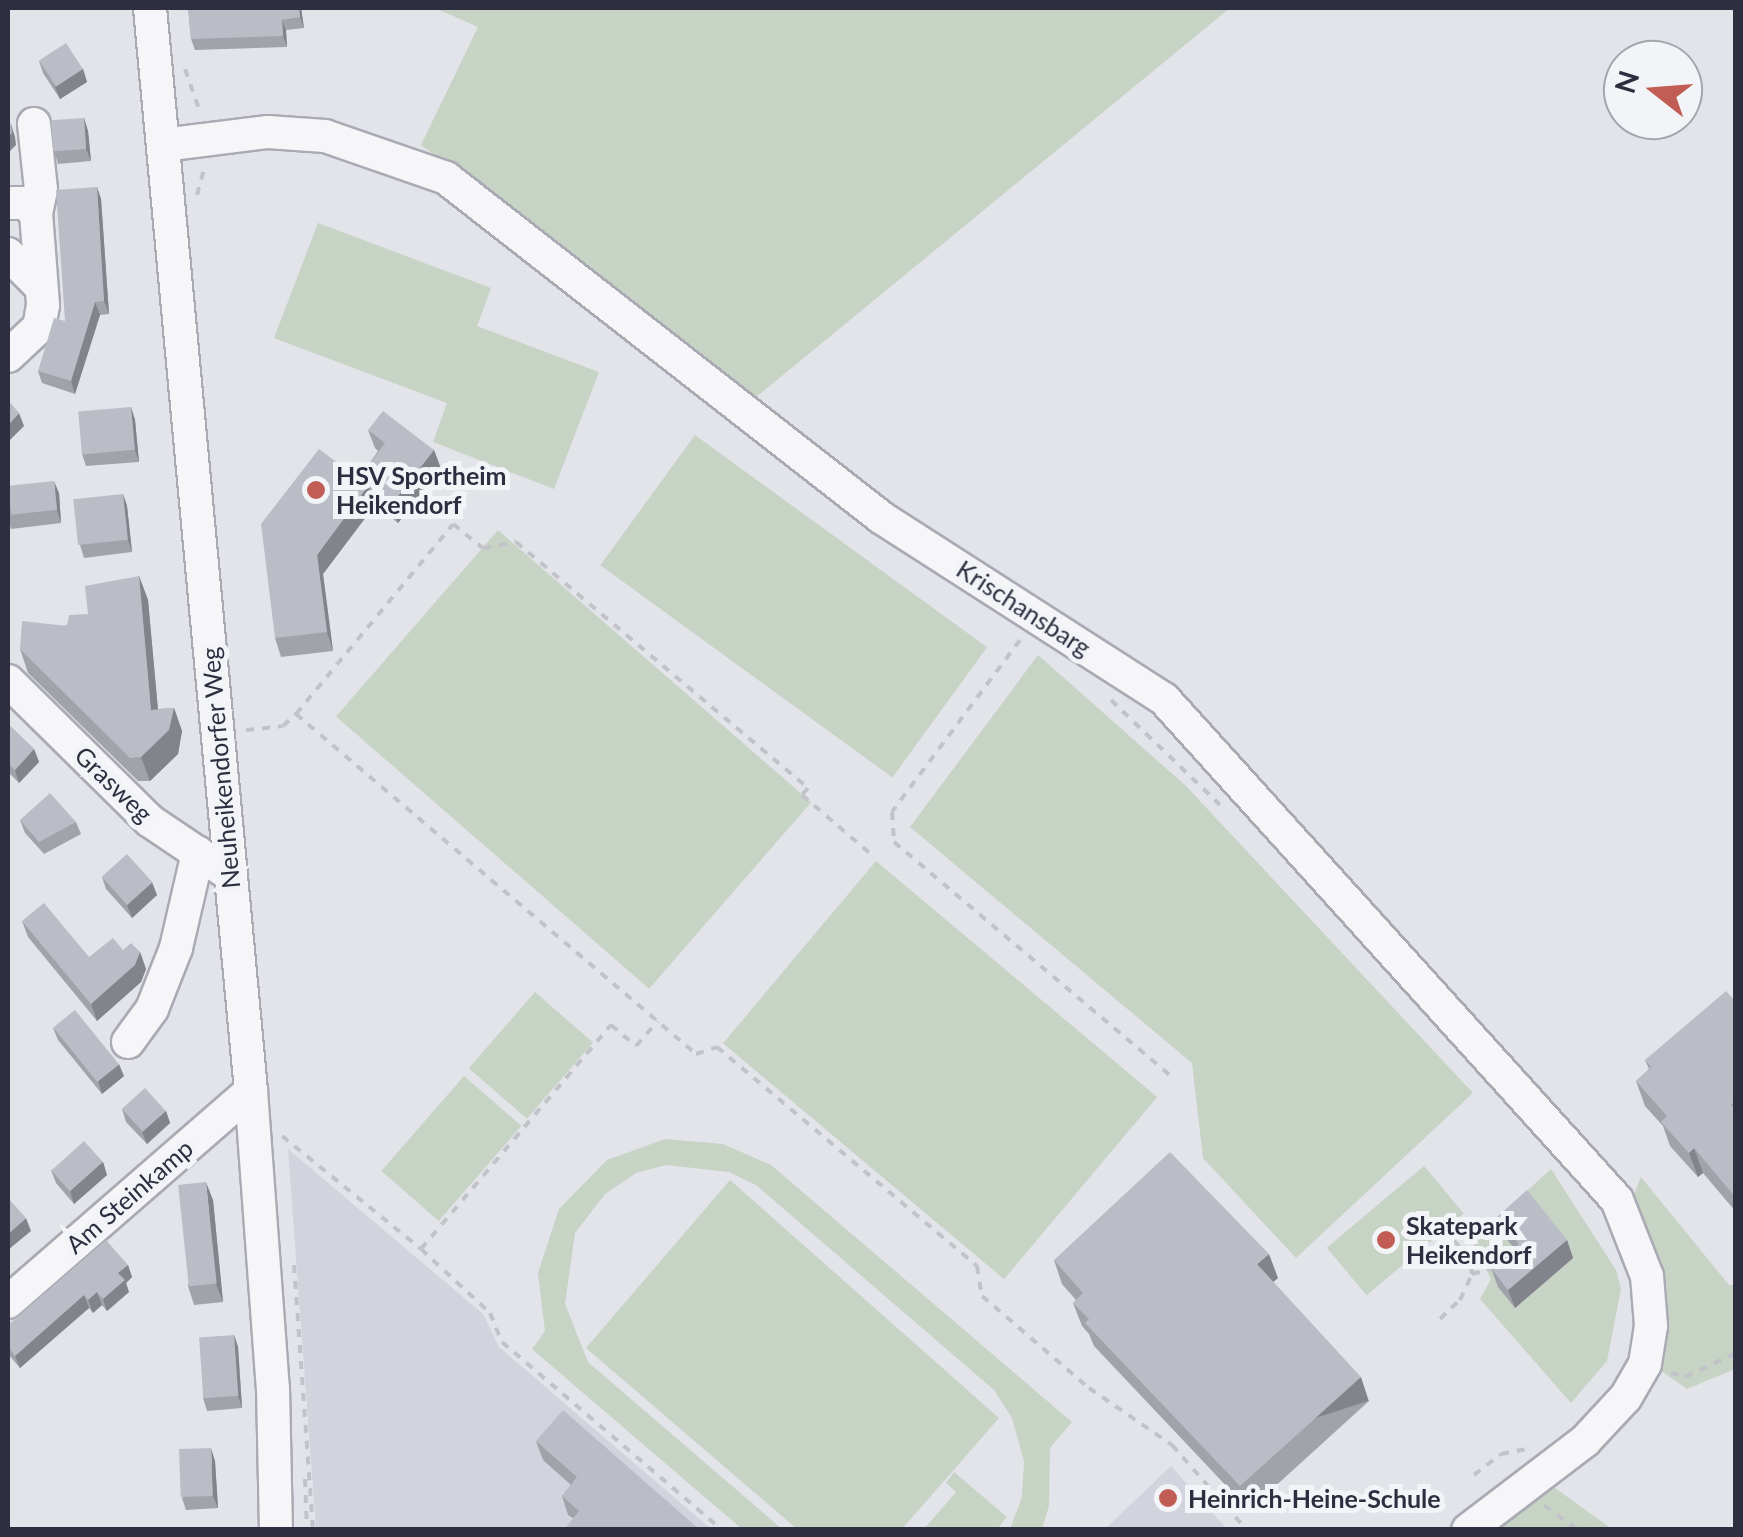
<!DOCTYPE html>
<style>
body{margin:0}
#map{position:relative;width:1743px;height:1537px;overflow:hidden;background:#e3e4ea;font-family:Lato,sans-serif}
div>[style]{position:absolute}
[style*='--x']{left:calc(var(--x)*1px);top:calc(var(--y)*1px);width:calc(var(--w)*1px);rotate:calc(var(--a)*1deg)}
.built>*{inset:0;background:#d2d3dc}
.green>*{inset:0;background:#c6d3c5;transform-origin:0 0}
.path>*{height:4px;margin-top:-2px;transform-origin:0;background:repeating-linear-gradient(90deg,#c2c2c9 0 8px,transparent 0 16px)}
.roads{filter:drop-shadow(2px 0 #a9aab4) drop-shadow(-2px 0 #a9aab4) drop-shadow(0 2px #a9aab4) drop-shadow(0 -2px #a9aab4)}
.minor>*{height:32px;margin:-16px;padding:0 16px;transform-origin:16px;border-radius:16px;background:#f6f6f9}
.wall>*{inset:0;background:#a1a3aa}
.shaded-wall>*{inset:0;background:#83848b;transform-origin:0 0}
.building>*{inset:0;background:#bbbdc6;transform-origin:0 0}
.dots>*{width:28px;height:28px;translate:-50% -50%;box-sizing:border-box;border:5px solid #f3f4f7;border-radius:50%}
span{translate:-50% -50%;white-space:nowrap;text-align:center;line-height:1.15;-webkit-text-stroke:10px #f3f4f7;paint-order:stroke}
.poi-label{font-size:25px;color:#2d2f41;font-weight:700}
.left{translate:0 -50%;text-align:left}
.street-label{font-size:25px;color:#2d2f41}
.frame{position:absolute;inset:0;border:10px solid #2d2f41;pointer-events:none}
.north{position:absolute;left:1603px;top:40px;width:100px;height:100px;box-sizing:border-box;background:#f3f4f7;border:2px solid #a4a5ae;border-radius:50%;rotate:287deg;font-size:28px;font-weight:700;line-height:40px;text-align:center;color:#2d2f41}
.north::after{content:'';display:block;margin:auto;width:35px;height:45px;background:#c25d55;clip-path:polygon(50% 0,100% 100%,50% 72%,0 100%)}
</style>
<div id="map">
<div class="built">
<div style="clip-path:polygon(288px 1149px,483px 1314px,499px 1347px,711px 1529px,316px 1529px)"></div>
<div style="clip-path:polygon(1171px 1466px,1227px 1529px,1105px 1529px)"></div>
</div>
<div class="green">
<div style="clip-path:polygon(435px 8px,1230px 8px,755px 398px,421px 145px,478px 27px)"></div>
<div style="clip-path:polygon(318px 223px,491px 288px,477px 326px,599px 372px,554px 489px,433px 442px,447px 403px,274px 338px)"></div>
<div style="left:695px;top:435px;width:361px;height:161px;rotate:36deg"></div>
<div style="left:498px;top:530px;width:415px;height:247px;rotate:41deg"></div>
<div style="clip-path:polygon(1038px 655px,1185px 785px,1473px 1093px,1296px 1258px,1203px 1158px,1192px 1063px,910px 827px)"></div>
<div style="left:876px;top:861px;width:367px;height:238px;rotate:40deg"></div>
<div style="left:535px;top:992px;width:77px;height:101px;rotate:41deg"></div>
<div style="left:464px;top:1076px;width:76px;height:126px;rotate:41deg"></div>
<div style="clip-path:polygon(665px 1139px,723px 1144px,771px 1165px,1072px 1422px,1050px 1448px,1049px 1506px,1042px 1529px,1010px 1529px,1022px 1497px,1024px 1461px,1012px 1418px,994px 1390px,756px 1185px,729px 1172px,666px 1165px,636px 1173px,605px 1194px,575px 1233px,565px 1304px,588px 1362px,782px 1529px,742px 1529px,532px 1349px,545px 1331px,538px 1273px,559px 1209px,607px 1160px)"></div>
<div style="left:1424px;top:1166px;width:62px;height:127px;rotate:50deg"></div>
<div style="clip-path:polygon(1551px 1169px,1616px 1270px,1621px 1289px,1607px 1361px,1571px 1403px,1480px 1299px,1491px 1279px,1472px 1241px)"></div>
<div style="clip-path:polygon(1641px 1177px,1729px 1285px,1735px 1285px,1735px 1369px,1687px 1389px,1657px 1368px,1629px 1206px)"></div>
<div style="clip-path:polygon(730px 1180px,999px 1418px,902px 1529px,797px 1529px,586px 1348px)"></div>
<div style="clip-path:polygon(954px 1472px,1007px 1517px,997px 1529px,924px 1529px,956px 1492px,946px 1483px)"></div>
<div style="clip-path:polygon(1544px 1480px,1612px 1529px,1495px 1530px)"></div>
</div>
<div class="path">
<div style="--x:185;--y:69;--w:46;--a:70.8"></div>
<div style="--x:197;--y:195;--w:30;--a:-75"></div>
<div style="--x:1020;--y:640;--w:214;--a:126.7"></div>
<div style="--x:892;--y:812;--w:30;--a:86"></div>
<div style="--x:894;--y:842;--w:361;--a:40.2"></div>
<div style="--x:1111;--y:700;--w:151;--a:43.9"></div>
<div style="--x:296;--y:714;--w:246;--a:-50.4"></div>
<div style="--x:453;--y:524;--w:38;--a:39"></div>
<div style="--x:483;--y:548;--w:34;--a:-10"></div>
<div style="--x:516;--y:542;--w:382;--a:40.1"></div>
<div style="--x:808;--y:788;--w:9;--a:131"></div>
<div style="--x:802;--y:795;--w:94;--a:40.7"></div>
<div style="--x:246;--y:730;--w:37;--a:-6"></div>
<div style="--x:283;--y:726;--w:18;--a:-43"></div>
<div style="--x:296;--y:714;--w:525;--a:40.36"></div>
<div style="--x:696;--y:1054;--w:22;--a:-18"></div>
<div style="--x:717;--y:1047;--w:340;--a:40.1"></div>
<div style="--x:977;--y:1266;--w:30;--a:81"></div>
<div style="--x:982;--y:1296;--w:141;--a:40.7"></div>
<div style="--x:1089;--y:1388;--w:101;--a:34.5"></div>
<div style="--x:1172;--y:1445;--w:113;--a:48.6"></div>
<div style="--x:282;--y:1136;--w:179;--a:39.1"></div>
<div style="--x:421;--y:1249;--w:94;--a:42.8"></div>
<div style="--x:490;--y:1313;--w:31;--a:68"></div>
<div style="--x:502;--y:1342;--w:289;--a:40.5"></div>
<div style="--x:421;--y:1249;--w:294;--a:-49.7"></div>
<div style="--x:611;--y:1025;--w:33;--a:40"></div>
<div style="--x:636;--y:1046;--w:33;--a:-49"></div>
<div style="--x:294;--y:1265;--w:266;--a:85.9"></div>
<div style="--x:1472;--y:1274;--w:24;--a:-15"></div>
<div style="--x:1440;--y:1319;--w:28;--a:-44"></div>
<div style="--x:1460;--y:1300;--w:29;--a:-65"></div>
<div style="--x:1472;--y:1274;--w:16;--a:-97"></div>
<div style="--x:1470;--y:1258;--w:38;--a:-133"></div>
<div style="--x:1671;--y:1373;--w:15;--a:16"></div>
<div style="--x:1685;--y:1377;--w:56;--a:-25.2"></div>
<div style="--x:1474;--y:1475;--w:34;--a:-38"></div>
<div style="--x:1501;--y:1454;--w:26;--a:-11"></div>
<div style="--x:305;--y:1479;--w:51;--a:87.8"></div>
<div style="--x:1544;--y:1505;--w:42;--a:36.3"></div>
</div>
<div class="roads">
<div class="minor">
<div style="--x:150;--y:8;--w:1088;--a:84.67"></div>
<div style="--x:251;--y:1091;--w:298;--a:85.8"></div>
<div style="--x:273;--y:1388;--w:142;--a:88.8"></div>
<div style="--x:34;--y:124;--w:66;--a:83.9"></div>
<div style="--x:41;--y:190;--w:24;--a:102"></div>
<div style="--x:163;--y:145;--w:106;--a:-7.1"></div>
<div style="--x:268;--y:132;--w:57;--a:4"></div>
<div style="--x:325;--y:136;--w:128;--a:19.1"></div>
<div style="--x:446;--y:178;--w:553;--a:37.95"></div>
<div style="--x:882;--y:518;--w:335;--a:32.7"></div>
<div style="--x:1164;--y:699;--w:675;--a:47.88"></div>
<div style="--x:1617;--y:1200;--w:82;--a:68.5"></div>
<div style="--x:1647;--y:1276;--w:50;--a:85.4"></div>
<div style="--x:1651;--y:1326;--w:38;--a:99"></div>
<div style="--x:1645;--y:1364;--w:39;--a:120"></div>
<div style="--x:1625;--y:1398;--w:59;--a:132.9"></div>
<div style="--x:1585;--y:1441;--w:147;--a:142.7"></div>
<div style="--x:8;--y:203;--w:17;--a:0"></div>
<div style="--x:25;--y:203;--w:15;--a:42"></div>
<div style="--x:36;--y:213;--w:92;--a:85.6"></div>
<div style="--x:43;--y:305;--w:22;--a:100"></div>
<div style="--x:39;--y:327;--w:42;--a:136.9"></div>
<div style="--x:8;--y:254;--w:45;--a:45"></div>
<div style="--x:8;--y:681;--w:199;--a:44.6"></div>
<div style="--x:150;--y:821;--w:95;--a:33.9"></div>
<div style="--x:128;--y:1042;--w:41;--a:-54"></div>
<div style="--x:152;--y:1009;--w:66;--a:-68.5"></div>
<div style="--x:176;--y:948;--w:98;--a:-77"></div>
<div style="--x:8;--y:1302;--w:322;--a:-41"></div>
</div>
</div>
<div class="wall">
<div style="clip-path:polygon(188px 8px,301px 8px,304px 28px,286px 30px,287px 47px,195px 50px,191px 39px)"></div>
<div style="clip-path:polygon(39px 61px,83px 69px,87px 82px,60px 99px,43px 73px)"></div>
<div style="clip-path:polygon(84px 118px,88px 131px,91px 161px,58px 164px,54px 151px)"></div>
<div style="clip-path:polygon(97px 187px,101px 199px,109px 314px,100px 315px,75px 394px,42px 383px,38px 371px,65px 321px)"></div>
<div style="clip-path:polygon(131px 407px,135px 420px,139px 462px,86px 466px,82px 454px)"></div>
<div style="clip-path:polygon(368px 430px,434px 450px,441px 469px,398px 523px,375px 505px,323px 574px,333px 651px,281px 657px,275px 638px,359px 479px,378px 451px,375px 448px)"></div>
<div style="clip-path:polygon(8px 486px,59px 493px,61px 523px,11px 529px,8px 519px)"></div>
<div style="clip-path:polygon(123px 494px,127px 506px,132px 552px,84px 558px,80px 545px)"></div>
<div style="clip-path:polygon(139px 576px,148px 600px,158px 709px,174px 708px,182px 731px,178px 754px,150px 781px,138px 781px,28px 673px,20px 649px,88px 614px)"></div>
<div style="clip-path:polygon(8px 724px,34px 749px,39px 762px,19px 783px,8px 772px)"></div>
<div style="clip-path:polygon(20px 820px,76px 822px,81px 834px,44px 854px,25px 833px)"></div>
<div style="clip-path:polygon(102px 877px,157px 895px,132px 918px,106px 889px)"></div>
<div style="clip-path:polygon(22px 921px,89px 957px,123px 950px,140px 952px,146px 969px,141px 982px,97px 1021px,28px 937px)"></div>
<div style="clip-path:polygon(1736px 1002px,1736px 1212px,1703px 1173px,1698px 1177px,1670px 1146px,1663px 1126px,1645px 1106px,1636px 1081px,1649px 1069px,1645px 1060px)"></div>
<div style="clip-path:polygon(53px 1028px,124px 1076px,102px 1094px,58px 1040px)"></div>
<div style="clip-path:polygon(122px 1109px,166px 1111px,170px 1123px,147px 1144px,126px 1122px)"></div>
<div style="clip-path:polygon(103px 1162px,107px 1175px,74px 1204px,56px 1183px,51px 1170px)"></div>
<div style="clip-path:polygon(213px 1200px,223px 1302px,194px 1305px,188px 1286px)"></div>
<div style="clip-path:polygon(1497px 1217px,1567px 1240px,1573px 1258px,1515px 1308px,1498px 1287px,1491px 1268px,1514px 1248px,1504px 1236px)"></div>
<div style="clip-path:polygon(1054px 1260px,1278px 1278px,1273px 1282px,1369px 1401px,1249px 1510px,1094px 1346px,1089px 1334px,1082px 1326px,1073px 1303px,1076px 1300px,1062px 1284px)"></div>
<div style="clip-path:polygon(128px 1265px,132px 1277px,126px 1283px,129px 1292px,107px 1311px,102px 1305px,93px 1313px,89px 1308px,20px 1368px,8px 1354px,8px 1325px)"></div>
<div style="clip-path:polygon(234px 1335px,238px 1347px,242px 1408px,207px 1411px,203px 1398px)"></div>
<div style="clip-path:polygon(536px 1441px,700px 1530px,573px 1518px,568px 1515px,562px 1496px,571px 1485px,543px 1460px)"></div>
<div style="clip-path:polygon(215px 1461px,218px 1508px,186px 1510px,182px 1498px)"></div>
</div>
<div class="shaded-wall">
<div style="clip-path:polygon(299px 8px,301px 8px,304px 28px,300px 17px)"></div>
<div style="clip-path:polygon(282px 20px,286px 30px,287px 47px,283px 36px)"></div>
<div style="clip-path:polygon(83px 69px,87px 82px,60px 99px,55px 87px)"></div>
<div style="clip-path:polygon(84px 118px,88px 131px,91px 161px,86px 149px)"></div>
<div style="clip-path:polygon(11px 124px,15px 137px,16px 145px,8px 153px,8px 137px)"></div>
<div style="clip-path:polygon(97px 187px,101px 199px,109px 314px,104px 301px)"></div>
<div style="clip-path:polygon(95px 302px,100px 315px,75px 394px,71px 381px)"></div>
<div style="clip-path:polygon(131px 407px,135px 420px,139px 462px,135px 450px)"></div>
<div style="clip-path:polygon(19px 413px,24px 426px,8px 442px,8px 425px)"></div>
<div style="clip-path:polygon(434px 450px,441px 469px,398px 523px,391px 505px)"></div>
<div style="clip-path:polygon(54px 481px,59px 493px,61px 523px,57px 510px)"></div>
<div style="clip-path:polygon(368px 486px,375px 505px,323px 574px,333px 651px,327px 632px,317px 555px)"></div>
<div style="clip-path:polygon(123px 494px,127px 506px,132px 552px,128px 540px)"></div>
<div style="clip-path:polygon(139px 576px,148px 600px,160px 733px,151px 710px)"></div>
<div style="clip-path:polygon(174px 708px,182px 731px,178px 754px,150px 781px,141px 757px)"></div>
<div style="clip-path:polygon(34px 749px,39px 762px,19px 783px,15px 770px)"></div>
<div style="clip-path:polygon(152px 882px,157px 895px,132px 918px,127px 905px)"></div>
<div style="clip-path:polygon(140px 952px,146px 969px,141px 982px,97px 1021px,91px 1004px)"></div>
<div style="clip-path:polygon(119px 1064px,124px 1076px,102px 1094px,98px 1081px)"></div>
<div style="clip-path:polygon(166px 1111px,170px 1123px,147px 1144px,142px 1132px)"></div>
<div style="clip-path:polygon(1694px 1148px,1703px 1173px,1698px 1177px,1689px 1153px)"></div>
<div style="clip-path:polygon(103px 1162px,107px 1175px,74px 1204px,70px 1191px)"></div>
<div style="clip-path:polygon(206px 1182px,213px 1200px,223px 1302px,216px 1284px)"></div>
<div style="clip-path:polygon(26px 1218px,31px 1231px,8px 1250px,8px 1234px)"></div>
<div style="clip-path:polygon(1567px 1240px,1573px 1258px,1515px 1308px,1508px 1290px)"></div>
<div style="clip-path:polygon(1269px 1254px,1278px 1278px,1266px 1288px,1257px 1264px)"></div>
<div style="clip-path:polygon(128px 1265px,132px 1277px,126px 1283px,129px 1292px,107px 1311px,103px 1299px,118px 1273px)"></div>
<div style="clip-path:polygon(97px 1292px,102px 1305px,93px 1313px,88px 1300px)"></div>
<div style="clip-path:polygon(84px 1295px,89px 1308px,20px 1368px,15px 1356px)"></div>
<div style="clip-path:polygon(234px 1335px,238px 1347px,242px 1408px,238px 1396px)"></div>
<div style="left:1361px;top:1377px;width:25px;height:163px;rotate:72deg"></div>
<div style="clip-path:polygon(211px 1448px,215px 1461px,218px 1508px,213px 1496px)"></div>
</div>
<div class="building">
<div style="clip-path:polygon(188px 8px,299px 8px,300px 17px,282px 20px,283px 36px,191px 39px)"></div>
<div style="left:66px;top:43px;width:31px;height:32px;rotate:57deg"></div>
<div style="left:84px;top:118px;width:31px;height:33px;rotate:86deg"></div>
<div style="clip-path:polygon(11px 124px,12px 133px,8px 137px,8px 125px)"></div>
<div style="clip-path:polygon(97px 187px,104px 301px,95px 302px,71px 381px,38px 371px,54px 318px,65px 321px,56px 190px)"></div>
<div style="clip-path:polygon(8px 400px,19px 413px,8px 425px)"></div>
<div style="left:131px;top:407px;width:43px;height:53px;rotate:85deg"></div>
<div style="clip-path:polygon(383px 411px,434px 450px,391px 505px,368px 486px,317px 555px,327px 632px,275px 638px,261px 524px,319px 449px,359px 479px,385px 443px,368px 430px)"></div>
<div style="left:54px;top:481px;width:29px;height:46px;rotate:84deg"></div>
<div style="left:123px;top:494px;width:46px;height:50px;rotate:84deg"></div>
<div style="clip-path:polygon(139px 576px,151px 710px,174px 708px,169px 730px,141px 757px,130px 758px,20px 649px,22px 621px,67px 626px,69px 615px,88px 614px,85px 586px)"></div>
<div style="clip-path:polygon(8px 724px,34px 749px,15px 770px,8px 763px)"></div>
<div style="clip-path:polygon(50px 793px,76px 822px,39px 842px,20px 820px)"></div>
<div style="left:127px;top:854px;width:38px;height:34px;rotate:48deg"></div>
<div style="clip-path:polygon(44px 903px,89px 957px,113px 938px,123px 950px,131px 943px,140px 952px,135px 965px,91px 1004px,22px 921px)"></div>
<div style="clip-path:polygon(1726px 991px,1736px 1002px,1736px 1101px,1731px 1105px,1736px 1111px,1736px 1198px,1694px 1148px,1689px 1153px,1661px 1122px,1667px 1116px,1636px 1081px,1651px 1067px,1645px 1060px)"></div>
<div style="left:75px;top:1010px;width:70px;height:28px;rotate:51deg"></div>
<div style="left:145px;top:1088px;width:31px;height:31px;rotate:48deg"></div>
<div style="left:84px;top:1141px;width:28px;height:44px;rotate:48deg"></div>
<div style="clip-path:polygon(1170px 1152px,1269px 1254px,1257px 1264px,1361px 1377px,1240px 1486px,1085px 1323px,1089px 1319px,1073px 1303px,1083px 1293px,1054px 1260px)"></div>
<div style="left:206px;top:1182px;width:102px;height:28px;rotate:84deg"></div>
<div style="clip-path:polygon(1527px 1190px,1567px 1240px,1508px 1290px,1491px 1268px,1519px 1244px,1497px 1217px)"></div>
<div style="clip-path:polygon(9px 1199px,26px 1218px,8px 1234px,8px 1200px)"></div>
<div style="clip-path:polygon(106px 1240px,128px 1265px,118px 1273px,125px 1280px,103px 1299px,97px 1292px,88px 1300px,84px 1295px,15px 1356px,8px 1347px,8px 1325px)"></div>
<div style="left:234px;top:1335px;width:61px;height:35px;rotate:86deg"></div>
<div style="clip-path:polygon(563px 1410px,700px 1530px,564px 1530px,579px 1511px,562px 1496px,577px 1477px,536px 1441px)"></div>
<div style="left:211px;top:1448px;width:48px;height:32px;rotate:88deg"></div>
</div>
<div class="dots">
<div style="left:316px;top:490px;background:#c25d55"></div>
<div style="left:1386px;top:1240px;background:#c25d55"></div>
<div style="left:1168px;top:1498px;background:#c25d55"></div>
</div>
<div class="poi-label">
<span class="left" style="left:336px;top:490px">HSV Sportheim<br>Heikendorf</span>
<span class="left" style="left:1406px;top:1240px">Skatepark<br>Heikendorf</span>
<span class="left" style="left:1188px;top:1498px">Heinrich-Heine-Schule</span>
</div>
<div class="street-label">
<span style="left:1024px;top:608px;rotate:33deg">Krischansbarg</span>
<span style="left:220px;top:768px;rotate:-95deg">Neuheikendorfer Weg</span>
<span style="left:114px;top:784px;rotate:44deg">Grasweg</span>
<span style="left:129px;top:1196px;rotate:-41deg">Am Steinkamp</span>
</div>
<div class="frame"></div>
<div class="north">N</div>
</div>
